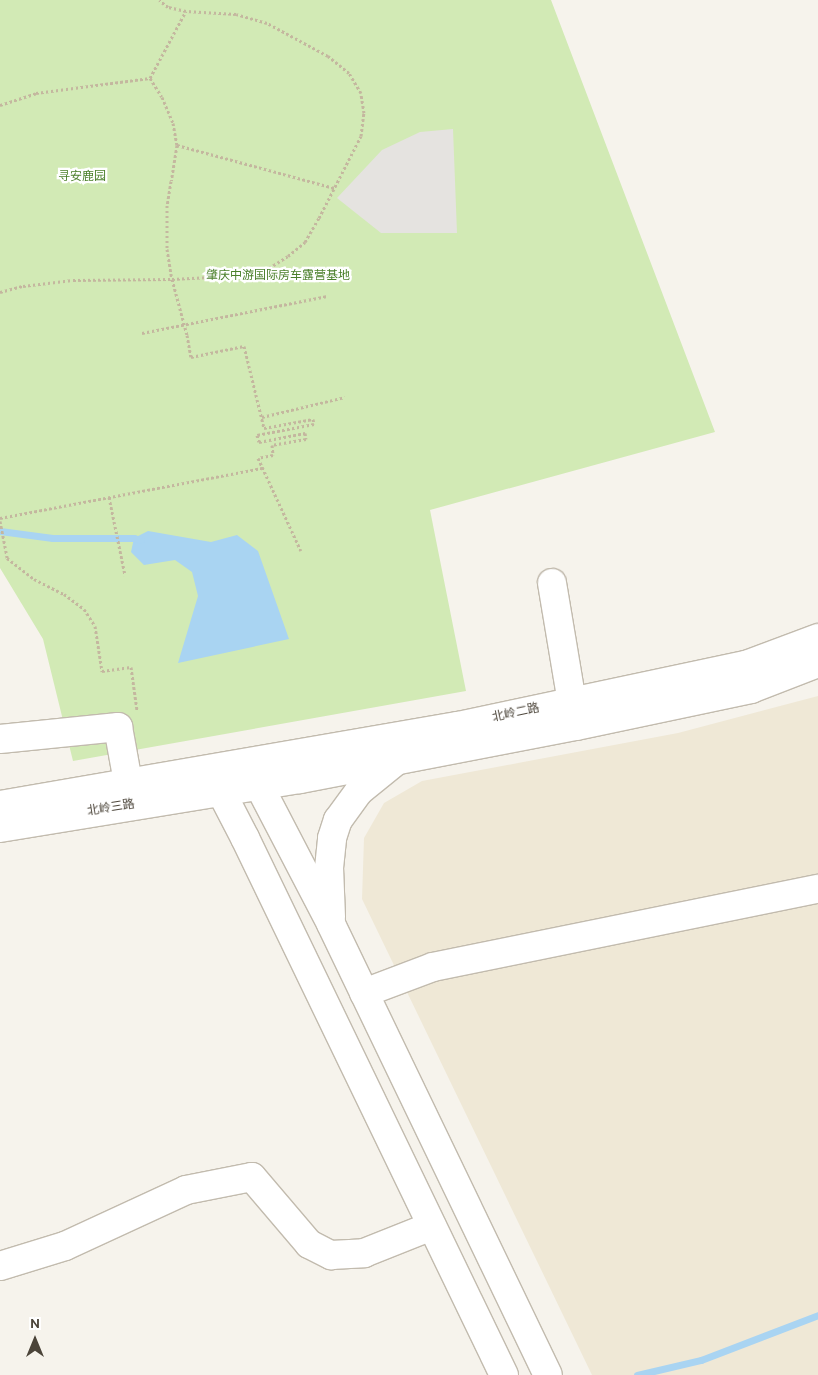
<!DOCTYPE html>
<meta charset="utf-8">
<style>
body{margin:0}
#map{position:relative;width:818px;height:1375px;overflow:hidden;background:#f6f3ec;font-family:Overpass,"Noto Sans SC",sans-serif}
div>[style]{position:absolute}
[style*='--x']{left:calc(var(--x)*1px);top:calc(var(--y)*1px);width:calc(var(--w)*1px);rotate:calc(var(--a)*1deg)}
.education>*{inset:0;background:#efe8d6}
.green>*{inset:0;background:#d2eab5}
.parking>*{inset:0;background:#e5e3e0}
.water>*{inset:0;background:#a9d4f2}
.stream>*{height:7px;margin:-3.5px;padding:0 3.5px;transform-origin:3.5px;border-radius:3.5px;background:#a9d4f2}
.path>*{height:3px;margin-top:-1.5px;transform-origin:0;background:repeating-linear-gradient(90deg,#c4b79f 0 2.5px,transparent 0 5px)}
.roads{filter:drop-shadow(1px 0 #c2bbae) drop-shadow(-1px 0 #c2bbae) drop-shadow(0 1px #c2bbae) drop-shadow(0 -1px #c2bbae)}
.minor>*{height:28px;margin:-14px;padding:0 14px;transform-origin:14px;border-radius:14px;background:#fff}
.path-bridge>*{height:3px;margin-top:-1.5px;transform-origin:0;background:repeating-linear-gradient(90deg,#c4b79f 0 2.5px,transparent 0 5px)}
span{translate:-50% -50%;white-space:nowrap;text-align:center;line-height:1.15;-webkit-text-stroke:4.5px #fff;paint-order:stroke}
.park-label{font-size:12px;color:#4a7f2a}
.street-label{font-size:12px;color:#4b4439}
.north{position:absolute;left:10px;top:1315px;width:50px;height:50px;-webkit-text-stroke:4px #fff;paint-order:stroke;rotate:0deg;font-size:14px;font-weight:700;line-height:20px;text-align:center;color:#4b4439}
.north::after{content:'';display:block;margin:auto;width:18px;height:22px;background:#4b4439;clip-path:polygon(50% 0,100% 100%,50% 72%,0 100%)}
</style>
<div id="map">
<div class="education">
<div style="clip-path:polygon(818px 696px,818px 1375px,592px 1375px,362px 899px,364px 838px,384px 803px,422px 781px,678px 733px)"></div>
</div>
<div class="green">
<div style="clip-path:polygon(0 0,551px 0,715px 432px,430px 510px,466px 691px,73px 761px,43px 639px,0 568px)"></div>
</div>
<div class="parking">
<div style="clip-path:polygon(453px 129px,457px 233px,381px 233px,337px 198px,382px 150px,420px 132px)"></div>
</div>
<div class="water">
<div style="clip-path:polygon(148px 531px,211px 542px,237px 535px,258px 551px,289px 639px,178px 663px,198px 596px,192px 572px,175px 560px,144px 565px,131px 552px,134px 538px)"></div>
</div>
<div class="stream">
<div style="--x:0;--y:531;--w:53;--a:7.5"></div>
<div style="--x:53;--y:538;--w:81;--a:0"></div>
<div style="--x:134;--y:538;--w:7;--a:16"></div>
<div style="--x:637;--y:1375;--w:66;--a:-13.2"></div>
<div style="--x:701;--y:1360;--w:125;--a:-21"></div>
</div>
<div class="path">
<div style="--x:150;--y:78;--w:22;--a:58"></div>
<div style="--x:162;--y:97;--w:28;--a:67"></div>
<div style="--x:173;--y:123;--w:22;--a:80"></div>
<div style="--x:177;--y:145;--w:36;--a:99"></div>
<div style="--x:150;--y:78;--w:76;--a:-61.8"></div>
<div style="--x:0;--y:105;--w:38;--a:-18"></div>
<div style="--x:36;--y:93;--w:115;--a:-7.5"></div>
<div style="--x:177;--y:145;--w:163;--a:15.3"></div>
<div style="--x:0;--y:292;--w:24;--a:-15"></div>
<div style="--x:23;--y:286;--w:50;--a:-6.8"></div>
<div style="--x:73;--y:280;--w:99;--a:-0.6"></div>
<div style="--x:172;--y:279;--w:77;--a:-3"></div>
<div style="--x:249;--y:275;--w:21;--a:-19"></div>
<div style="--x:269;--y:268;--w:22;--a:-32"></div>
<div style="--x:288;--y:256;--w:22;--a:-39"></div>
<div style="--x:305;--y:242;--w:28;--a:-60"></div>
<div style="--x:319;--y:218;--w:92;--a:-62.9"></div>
<div style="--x:361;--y:136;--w:23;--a:-83"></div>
<div style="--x:364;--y:113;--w:20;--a:-99"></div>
<div style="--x:361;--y:93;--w:23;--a:-121"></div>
<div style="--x:349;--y:73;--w:27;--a:-141"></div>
<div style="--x:328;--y:56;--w:69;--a:-151.6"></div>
<div style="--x:267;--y:23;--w:32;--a:-164"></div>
<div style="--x:236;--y:14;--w:50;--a:-176.6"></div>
<div style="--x:186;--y:11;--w:18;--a:-167"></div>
<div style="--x:168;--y:7;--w:11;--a:-142"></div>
<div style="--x:142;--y:333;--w:189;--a:-11.3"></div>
<div style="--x:187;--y:335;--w:22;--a:80"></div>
<div style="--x:191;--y:357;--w:54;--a:-11.7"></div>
<div style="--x:244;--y:346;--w:84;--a:76.3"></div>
<div style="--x:264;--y:428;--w:50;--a:-10.4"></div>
<div style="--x:313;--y:419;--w:5;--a:79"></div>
<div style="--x:314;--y:424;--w:58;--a:169.1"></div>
<div style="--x:257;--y:435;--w:7;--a:74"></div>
<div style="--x:259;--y:442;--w:47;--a:-11.1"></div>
<div style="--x:305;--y:433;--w:6;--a:81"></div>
<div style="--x:306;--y:439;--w:35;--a:170"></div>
<div style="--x:272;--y:445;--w:10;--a:84"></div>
<div style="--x:273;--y:455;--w:15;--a:169"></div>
<div style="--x:258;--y:458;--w:102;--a:65.2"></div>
<div style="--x:262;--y:417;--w:85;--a:-13.5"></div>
<div style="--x:109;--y:497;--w:80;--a:78.4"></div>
<div style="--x:0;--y:518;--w:268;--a:-10.8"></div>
<div style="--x:0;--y:521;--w:38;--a:79"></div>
<div style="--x:7;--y:558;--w:34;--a:38"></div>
<div style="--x:34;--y:579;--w:34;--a:27"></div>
<div style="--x:64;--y:594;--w:25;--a:37"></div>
<div style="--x:84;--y:609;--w:20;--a:57"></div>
<div style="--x:95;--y:626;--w:46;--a:81.2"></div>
<div style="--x:102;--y:671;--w:29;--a:-8"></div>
<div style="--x:131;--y:667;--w:43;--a:82.1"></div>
</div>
<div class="roads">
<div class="minor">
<div style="--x:552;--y:583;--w:121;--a:80.5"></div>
<div style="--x:0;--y:739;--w:119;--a:-5.8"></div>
<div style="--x:118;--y:727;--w:56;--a:79.7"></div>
<div style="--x:251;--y:770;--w:174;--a:62.5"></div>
<div style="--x:331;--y:924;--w:500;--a:64.31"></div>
<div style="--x:214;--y:778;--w:68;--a:62.7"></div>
<div style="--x:245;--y:838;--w:596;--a:64.25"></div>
<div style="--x:0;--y:805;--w:465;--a:-9.8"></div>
<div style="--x:458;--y:726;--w:294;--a:-12"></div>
<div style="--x:746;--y:665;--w:77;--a:-20.6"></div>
<div style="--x:0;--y:828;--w:304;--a:-9.3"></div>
<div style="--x:300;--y:779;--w:281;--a:-10.9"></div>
<div style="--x:576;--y:726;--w:179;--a:-11.9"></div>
<div style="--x:751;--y:689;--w:72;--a:-21.2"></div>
<div style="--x:331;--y:917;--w:49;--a:-92.3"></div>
<div style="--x:329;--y:868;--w:30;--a:-84"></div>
<div style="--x:332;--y:838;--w:19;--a:-72"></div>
<div style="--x:338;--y:820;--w:36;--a:-54"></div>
<div style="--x:359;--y:791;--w:48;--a:-39"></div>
<div style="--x:364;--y:993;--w:74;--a:-20.6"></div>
<div style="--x:433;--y:967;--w:393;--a:-11.5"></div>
<div style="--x:0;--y:1266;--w:68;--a:-17.1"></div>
<div style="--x:65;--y:1246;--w:133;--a:-24.8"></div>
<div style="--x:186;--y:1190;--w:67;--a:-11.1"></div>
<div style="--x:252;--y:1177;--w:88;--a:49.6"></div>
<div style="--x:309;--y:1244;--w:25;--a:27"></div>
<div style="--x:331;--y:1255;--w:33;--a:-3"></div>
<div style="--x:364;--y:1253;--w:73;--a:-21.7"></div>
</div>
</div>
<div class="path-bridge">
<div style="--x:171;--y:181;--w:24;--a:99"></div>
<div style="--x:167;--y:205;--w:44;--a:90"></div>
<div style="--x:167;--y:249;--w:30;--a:81"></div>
<div style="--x:172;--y:279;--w:58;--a:75"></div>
</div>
<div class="park-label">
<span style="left:82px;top:178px">寻安鹿园</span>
<span style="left:278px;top:277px">肇庆中游国际房车露营基地</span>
</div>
<div class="street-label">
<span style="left:516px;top:714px;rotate:-12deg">北岭二路</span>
<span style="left:111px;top:809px;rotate:-9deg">北岭三路</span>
</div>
<div class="north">N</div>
</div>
